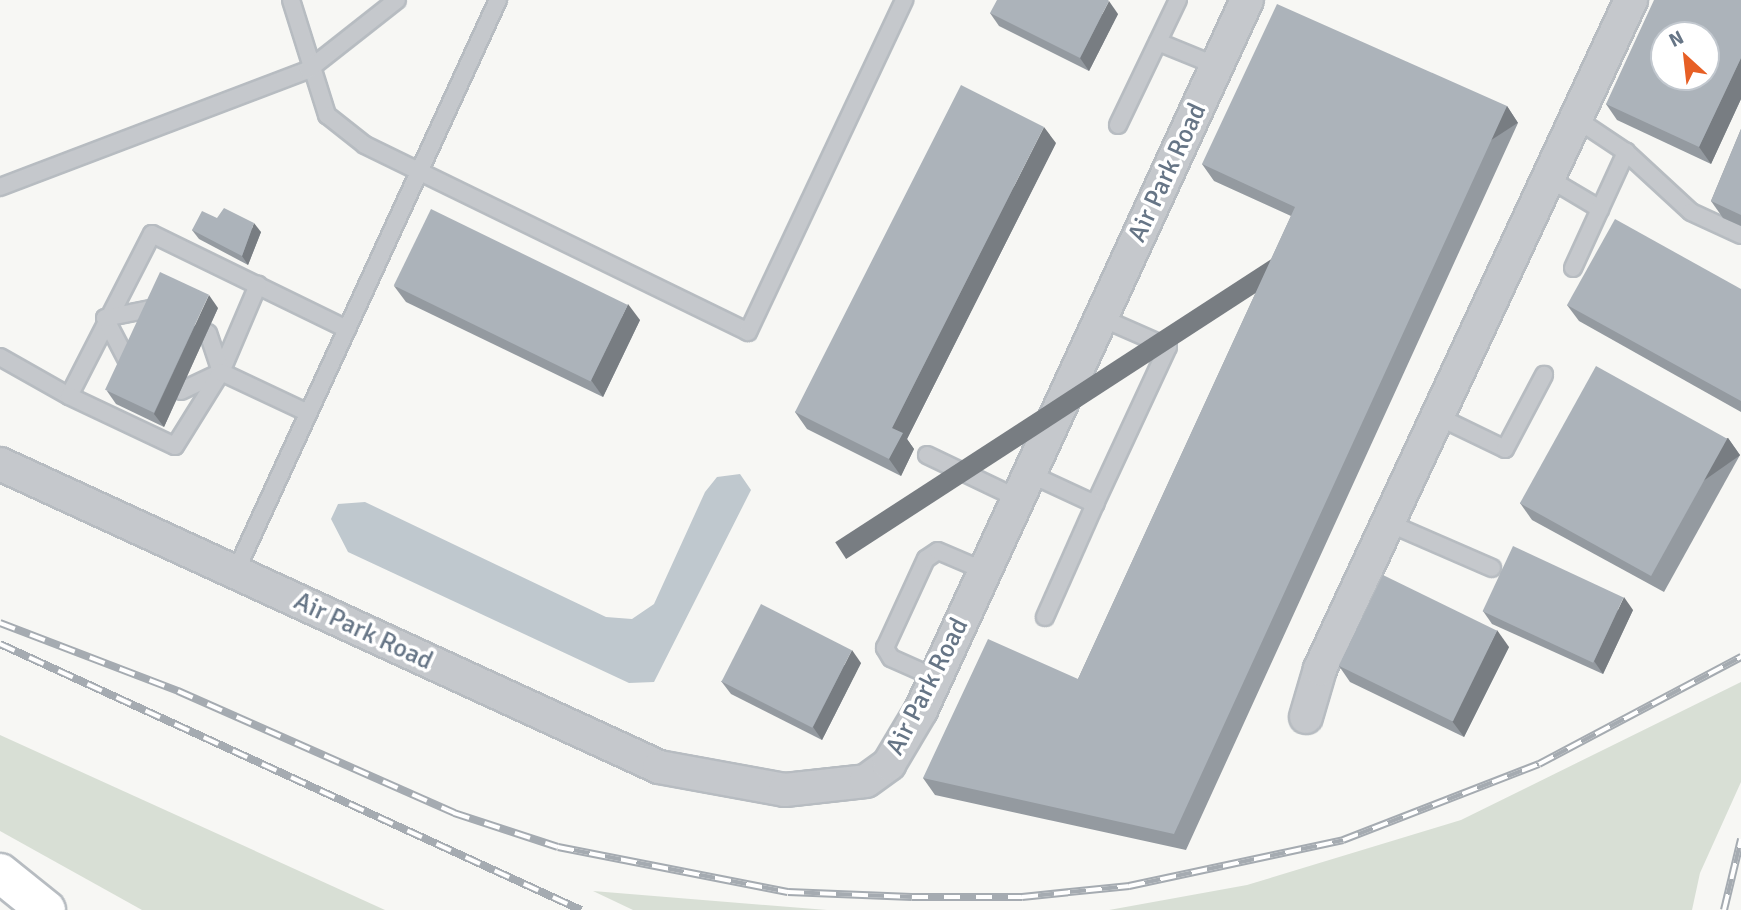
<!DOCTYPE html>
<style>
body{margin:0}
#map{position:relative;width:1741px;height:910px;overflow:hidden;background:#f7f7f4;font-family:Signika,sans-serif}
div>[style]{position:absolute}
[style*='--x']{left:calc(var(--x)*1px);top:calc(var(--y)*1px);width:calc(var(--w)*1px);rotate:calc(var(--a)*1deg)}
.green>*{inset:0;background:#d8dfd5}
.water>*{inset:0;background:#bfc8ce}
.roads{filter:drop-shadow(2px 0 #b7bcc1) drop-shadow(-2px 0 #b7bcc1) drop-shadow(0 2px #b7bcc1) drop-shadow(0 -2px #b7bcc1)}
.lane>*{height:16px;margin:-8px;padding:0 8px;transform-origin:8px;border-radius:8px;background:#c5c8cc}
.street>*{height:32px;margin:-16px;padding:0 16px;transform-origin:16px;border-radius:16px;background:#c5c8cc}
.secondary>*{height:38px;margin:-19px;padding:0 19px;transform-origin:19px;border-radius:19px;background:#fff}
.rail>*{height:8px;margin-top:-4px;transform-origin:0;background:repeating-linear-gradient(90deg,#fff 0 16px,#a5abb1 0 32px);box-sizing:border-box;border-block:2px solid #a5abb1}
.wall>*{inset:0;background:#949aa0}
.shaded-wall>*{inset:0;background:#787d82;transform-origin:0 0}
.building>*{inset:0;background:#acb3ba;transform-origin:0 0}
span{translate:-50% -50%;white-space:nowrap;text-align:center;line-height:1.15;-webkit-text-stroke:7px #fff;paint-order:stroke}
.street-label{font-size:26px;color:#667586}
.north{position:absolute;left:1650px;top:21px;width:70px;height:70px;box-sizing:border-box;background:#fff;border:2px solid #c2c8cf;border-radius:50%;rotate:333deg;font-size:19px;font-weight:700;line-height:28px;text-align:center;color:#667586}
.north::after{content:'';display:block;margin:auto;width:24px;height:32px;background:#e75f25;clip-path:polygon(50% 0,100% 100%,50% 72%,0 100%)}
</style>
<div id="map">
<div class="green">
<div style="clip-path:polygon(1741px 682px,1741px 782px,1700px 873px,1692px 910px,1109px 910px,1247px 885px,1461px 820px)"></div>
<div style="clip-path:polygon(0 735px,385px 910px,142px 910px,0 831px)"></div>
<div style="clip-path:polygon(593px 891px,827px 910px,633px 910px)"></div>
</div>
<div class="water">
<div style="clip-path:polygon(740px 474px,751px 490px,654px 682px,629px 683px,348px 552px,331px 519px,338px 504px,365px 502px,606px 617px,632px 619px,654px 604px,705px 492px,717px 477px)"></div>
</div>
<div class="roads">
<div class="lane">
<div style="--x:291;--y:0;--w:121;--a:72.6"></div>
<div style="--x:327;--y:115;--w:48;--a:38.3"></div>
<div style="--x:365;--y:145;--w:426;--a:26"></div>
<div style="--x:748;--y:332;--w:367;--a:-64.8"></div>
<div style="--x:1158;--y:42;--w:64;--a:22.1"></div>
<div style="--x:1575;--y:118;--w:61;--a:33.7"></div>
<div style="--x:1626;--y:152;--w:88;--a:42.7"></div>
<div style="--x:1691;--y:212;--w:55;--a:24.7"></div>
<div style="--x:1118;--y:125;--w:139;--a:-64.4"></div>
<div style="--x:1548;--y:178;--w:61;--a:30.8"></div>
<div style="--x:0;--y:187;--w:329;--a:-20.8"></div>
<div style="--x:308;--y:70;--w:113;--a:-38.2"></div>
<div style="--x:1573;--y:268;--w:128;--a:-65.4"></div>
<div style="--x:0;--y:357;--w:79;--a:29.5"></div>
<div style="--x:69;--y:396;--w:182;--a:-62.9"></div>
<div style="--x:152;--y:234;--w:217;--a:26"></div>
<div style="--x:130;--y:366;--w:54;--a:-117.5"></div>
<div style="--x:105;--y:318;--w:56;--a:-11.3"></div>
<div style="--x:221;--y:372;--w:95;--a:-67"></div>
<div style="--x:181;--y:391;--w:44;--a:-25.4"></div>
<div style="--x:221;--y:372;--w:41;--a:-108.4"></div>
<div style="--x:69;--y:396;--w:117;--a:25.3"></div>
<div style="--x:175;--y:446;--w:87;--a:-58.1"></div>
<div style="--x:221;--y:372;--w:96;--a:25.2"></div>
<div style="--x:1441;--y:418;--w:71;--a:25.8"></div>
<div style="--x:1505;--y:449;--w:84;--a:-62.2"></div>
<div style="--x:927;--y:455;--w:102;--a:25.6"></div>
<div style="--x:1030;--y:474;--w:72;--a:24.8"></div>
<div style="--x:1095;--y:504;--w:173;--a:-65.1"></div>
<div style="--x:1168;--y:347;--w:72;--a:-156.3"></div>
<div style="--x:1391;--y:524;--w:110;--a:23.5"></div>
<div style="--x:235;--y:573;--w:630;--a:-65.35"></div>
<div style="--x:1045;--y:617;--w:124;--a:-66.1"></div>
<div style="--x:936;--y:678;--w:49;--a:-156"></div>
<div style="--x:891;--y:658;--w:12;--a:-121"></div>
<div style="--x:885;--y:648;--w:98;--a:-65.3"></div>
<div style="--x:926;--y:559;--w:14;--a:-34"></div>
<div style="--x:938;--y:551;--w:51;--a:23.1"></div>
</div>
<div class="street">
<div style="--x:0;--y:464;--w:725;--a:24.69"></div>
<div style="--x:659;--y:767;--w:128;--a:10.3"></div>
<div style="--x:785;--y:790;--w:81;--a:-6.3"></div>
<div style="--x:866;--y:781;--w:29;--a:-36"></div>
<div style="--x:889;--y:764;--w:63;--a:-59.3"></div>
<div style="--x:921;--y:710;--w:781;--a:-65.34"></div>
<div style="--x:1306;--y:717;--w:50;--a:-73.7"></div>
<div style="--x:1320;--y:669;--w:738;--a:-65.07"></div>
</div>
<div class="secondary">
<div style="--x:0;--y:873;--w:59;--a:38.8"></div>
</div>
</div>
<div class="rail">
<div style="--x:0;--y:623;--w:191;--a:20.9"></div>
<div style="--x:178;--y:691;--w:302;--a:23.8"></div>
<div style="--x:454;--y:813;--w:109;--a:18.1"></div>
<div style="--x:558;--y:847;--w:234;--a:11.1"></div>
<div style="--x:788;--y:892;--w:124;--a:2.3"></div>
<div style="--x:912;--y:897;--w:110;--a:0"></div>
<div style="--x:1022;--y:897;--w:108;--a:-5.9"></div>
<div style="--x:1129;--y:886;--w:219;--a:-12.1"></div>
<div style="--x:1343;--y:840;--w:210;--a:-21.2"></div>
<div style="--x:1539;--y:764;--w:229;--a:-27.9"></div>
<div style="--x:0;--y:644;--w:639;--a:24.6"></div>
<div style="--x:1724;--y:910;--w:73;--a:-76.5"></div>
</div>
<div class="wall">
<div style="clip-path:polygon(1741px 0,1741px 99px,1711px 164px,1617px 120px,1606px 104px)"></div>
<div style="clip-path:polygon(990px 13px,1118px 14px,1089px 71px,999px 26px)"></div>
<div style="clip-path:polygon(1507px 106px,1518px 123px,1186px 850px,935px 795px,923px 778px,1078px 679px,1291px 216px,1214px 181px,1202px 164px)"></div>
<div style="clip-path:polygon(1741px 129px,1741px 226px,1723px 218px,1711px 201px)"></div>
<div style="clip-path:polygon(1056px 143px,907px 439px,914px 449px,901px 476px,807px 429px,795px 412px)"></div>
<div style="clip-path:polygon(217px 218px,261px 232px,248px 265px,199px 239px,192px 230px)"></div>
<div style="clip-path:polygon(394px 286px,640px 320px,603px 397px,406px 302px)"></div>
<div style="clip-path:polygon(1741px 289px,1741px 412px,1579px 321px,1567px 305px)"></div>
<div style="clip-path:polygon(218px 308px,164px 427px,116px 404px,107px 391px)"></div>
<div style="clip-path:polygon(1728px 438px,1740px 455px,1664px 592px,1532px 520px,1520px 503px)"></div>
<div style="clip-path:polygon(1633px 610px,1603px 674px,1492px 624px,1483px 611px)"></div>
<div style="clip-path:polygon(1509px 647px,1464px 737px,1350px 682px,1339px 666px)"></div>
<div style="clip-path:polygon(861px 663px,822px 740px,731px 694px,721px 681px)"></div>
</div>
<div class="shaded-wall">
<div style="clip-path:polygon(1109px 1px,1118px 14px,1089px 71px,1080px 58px)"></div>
<div style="clip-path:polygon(1741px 58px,1741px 99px,1711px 164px,1699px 147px)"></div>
<div style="left:1507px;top:106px;width:20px;height:801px;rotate:57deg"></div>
<div style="clip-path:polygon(1044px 127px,1056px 143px,907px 439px,914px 449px,901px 476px,889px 459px,892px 428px)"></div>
<div style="clip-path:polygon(254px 223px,261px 232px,248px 265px,242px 256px)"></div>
<div style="clip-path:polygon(209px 295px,218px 308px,164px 427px,154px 414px)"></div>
<div style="clip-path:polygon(628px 304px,640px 320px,603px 397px,591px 380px)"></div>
<div style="left:1728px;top:438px;width:21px;height:158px;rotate:55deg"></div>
<div style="clip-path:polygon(1624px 597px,1633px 610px,1603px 674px,1594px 661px)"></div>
<div style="clip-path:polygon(1497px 630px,1509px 647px,1464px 737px,1452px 721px)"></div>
<div style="clip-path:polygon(852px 650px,861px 663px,822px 740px,813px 727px)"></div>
</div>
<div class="building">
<div style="clip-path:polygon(997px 0,1108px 0,1109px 1px,1080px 58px,990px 13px)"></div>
<div style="clip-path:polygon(evenodd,1654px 0,1741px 0,1741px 58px,1699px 147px,1606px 104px,1654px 0,1664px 35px,1706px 35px,1706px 77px,1664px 77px,1664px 35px)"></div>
<div style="clip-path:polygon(1277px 4px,1507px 106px,1174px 834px,923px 778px,988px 639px,1078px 679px,1295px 207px,1202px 164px)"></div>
<div style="clip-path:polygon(961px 85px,1044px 127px,892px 428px,903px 433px,889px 459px,795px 412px)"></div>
<div style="clip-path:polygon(1741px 129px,1741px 215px,1711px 201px)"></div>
<div style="clip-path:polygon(224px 208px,254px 223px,242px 256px,192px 230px,202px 211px,217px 218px)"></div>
<div style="left:431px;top:209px;width:219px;height:85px;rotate:26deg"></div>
<div style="clip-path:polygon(1615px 219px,1741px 289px,1741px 401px,1567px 305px)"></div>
<div style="left:160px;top:272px;width:54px;height:130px;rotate:25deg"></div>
<div style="left:1596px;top:366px;width:150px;height:157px;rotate:29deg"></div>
<div style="left:1513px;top:546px;width:122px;height:72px;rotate:25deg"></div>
<div style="left:1383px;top:575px;width:127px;height:101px;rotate:26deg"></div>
<div style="left:761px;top:604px;width:102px;height:87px;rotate:27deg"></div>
</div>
<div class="street-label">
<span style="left:1168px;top:173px;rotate:-65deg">Air Park Road</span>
<span style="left:363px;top:632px;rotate:25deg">Air Park Road</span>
<span style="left:928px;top:687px;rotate:-63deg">Air Park Road</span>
</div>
<div class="north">N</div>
</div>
